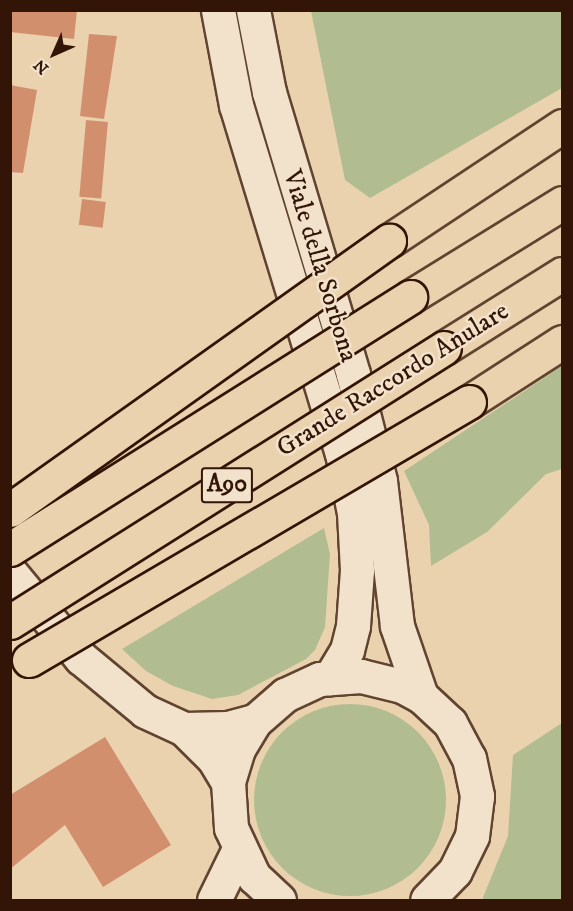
<!DOCTYPE html>
<style>
body{margin:0}
#map{position:relative;width:573px;height:911px;overflow:hidden;background:#ebd2af;font-family:"IM FELL DW Pica",serif}
div>[style]{position:absolute}
[style*='--x']{left:calc(var(--x)*1px);top:calc(var(--y)*1px);width:calc(var(--w)*1px);rotate:calc(var(--a)*1deg)}
.green>*{inset:0;background:#b1bd90}
.round{border-radius:50%}
.building>*{inset:0;background:#d28f6e;transform-origin:0 0}
.roads{filter:drop-shadow(2px 0 #604430) drop-shadow(-2px 0 #604430) drop-shadow(0 2px #604430) drop-shadow(0 -2px #604430)}
.minor>*{height:33px;margin:-16.5px;padding:0 16.5px;transform-origin:16.5px;border-radius:16.5px;background:#f2e2cb}
.tertiary>*{height:33px;margin:-16.5px;padding:0 16.5px;transform-origin:16.5px;border-radius:16.5px;background:#f2e2cb}
.motorway>*{height:33px;margin:-16.5px;padding:0 16.5px;transform-origin:16.5px;border-radius:16.5px;background:#ebd2af}
.bridges{filter:drop-shadow(2px 0 #321506) drop-shadow(-2px 0 #321506) drop-shadow(0 2px #321506) drop-shadow(0 -2px #321506)}
.motorway-bridge>*{height:33px;margin:-16.5px;padding:0 16.5px;transform-origin:16.5px;border-radius:16.5px;background:#ebd2af}
span{translate:-50% -50%;white-space:nowrap;text-align:center;line-height:1.15;-webkit-text-stroke:5px #f2e2cb;paint-order:stroke}
.shield-label span{padding:2px 4px;background:#f2e2cb;border:2px solid;border-radius:4px;-webkit-text-stroke-width:0}
.shield-label{font-size:24px;color:#321506;font-weight:700}
.street-label{font-size:26px;color:#321506}
.frame{position:absolute;inset:0;border:12px solid #321506;pointer-events:none}
.north{position:absolute;left:24px;top:24px;width:60px;height:60px;-webkit-text-stroke:4px #f2e2cb;paint-order:stroke;rotate:225deg;font-size:16px;font-weight:700;line-height:24px;text-align:center;color:#321506}
.north::after{content:'';display:block;margin:auto;width:21px;height:27px;background:#321506;clip-path:polygon(50% 0,100% 100%,50% 72%,0 100%)}
</style>
<div id="map">
<div class="green">
<div style="clip-path:polygon(311px 11px,562px 11px,562px 88px,370px 198px,345px 180px)"></div>
<div style="clip-path:polygon(562px 366px,562px 469px,546px 474px,487px 532px,431px 566px,429px 525px,404px 471px)"></div>
<div style="clip-path:polygon(324px 528px,330px 554px,325px 627px,315px 650px,306px 659px,238px 695px,212px 699px,173px 686px,146px 671px,122px 649px)"></div>
<div class="round" style="left:254px;top:704px;width:192px;height:192px"></div>
<div style="clip-path:polygon(562px 723px,562px 900px,482px 900px,508px 836px,513px 755px)"></div>
</div>
<div class="building">
<div style="clip-path:polygon(10px 10px,77px 10px,74px 39px,10px 32px)"></div>
<div style="clip-path:polygon(89px 34px,117px 36px,104px 119px,80px 116px)"></div>
<div style="clip-path:polygon(10px 85px,37px 90px,23px 173px,10px 172px)"></div>
<div style="left:86px;top:120px;width:22px;height:77px;rotate:5deg"></div>
<div style="left:82px;top:199px;width:24px;height:26px;rotate:7deg"></div>
<div style="clip-path:polygon(105px 737px,171px 845px,103px 887px,65px 825px,10px 869px,10px 795px)"></div>
</div>
<div class="roads">
<div class="minor">
<div style="--x:10;--y:572;--w:112;--a:50.5"></div>
<div style="--x:81;--y:658;--w:83;--a:39.6"></div>
<div style="--x:145;--y:711;--w:43;--a:24.8"></div>
<div style="--x:184;--y:729;--w:44;--a:-1.3"></div>
<div style="--x:228;--y:728;--w:28;--a:-15"></div>
<div style="--x:184;--y:729;--w:42;--a:45"></div>
<div style="--x:214;--y:759;--w:27;--a:59"></div>
</div>
<div class="tertiary">
<div style="--x:218;--y:10;--w:97;--a:79.3"></div>
<div style="--x:236;--y:105;--w:364;--a:73.1"></div>
<div style="--x:342;--y:453;--w:61;--a:78.7"></div>
<div style="--x:354;--y:513;--w:57;--a:87"></div>
<div style="--x:357;--y:570;--w:56;--a:94.1"></div>
<div style="--x:353;--y:626;--w:25;--a:104"></div>
<div style="--x:347;--y:650;--w:33;--a:121"></div>
<div style="--x:253;--y:10;--w:84;--a:79"></div>
<div style="--x:269;--y:92;--w:294;--a:73.4"></div>
<div style="--x:353;--y:374;--w:110;--a:75.8"></div>
<div style="--x:380;--y:481;--w:146;--a:83.3"></div>
<div style="--x:397;--y:626;--w:74;--a:71.1"></div>
<div style="--x:214;--y:900;--w:55;--a:-63.9"></div>
<div style="--x:279;--y:900;--w:34;--a:-137"></div>
<div style="--x:254;--y:877;--w:54;--a:-115.1"></div>
<div style="--x:231;--y:828;--w:46;--a:-93.7"></div>
<div style="--x:228;--y:782;--w:34;--a:-73"></div>
<div style="--x:238;--y:749;--w:33;--a:-59"></div>
<div style="--x:255;--y:721;--w:40;--a:-41"></div>
<div style="--x:285;--y:695;--w:38;--a:-25"></div>
<div style="--x:320;--y:679;--w:41;--a:-4.2"></div>
<div style="--x:361;--y:676;--w:42;--a:13.7"></div>
<div style="--x:402;--y:686;--w:21;--a:28"></div>
<div style="--x:421;--y:696;--w:40;--a:43"></div>
<div style="--x:450;--y:723;--w:40;--a:62"></div>
<div style="--x:469;--y:758;--w:39;--a:78"></div>
<div style="--x:477;--y:796;--w:40;--a:97.1"></div>
<div style="--x:472;--y:836;--w:39;--a:116"></div>
<div style="--x:455;--y:871;--w:40;--a:134"></div>
</div>
<div class="motorway">
<div style="--x:389;--y:241;--w:208;--a:-33.6"></div>
<div style="--x:410;--y:297;--w:179;--a:-31.7"></div>
<div style="--x:444;--y:348;--w:139;--a:-32.1"></div>
<div style="--x:469;--y:402;--w:111;--a:-32.8"></div>
</div>
</div>
<div class="bridges">
<div class="motorway-bridge">
<div style="--x:10;--y:510;--w:465;--a:-35.4"></div>
<div style="--x:10;--y:549;--w:473;--a:-32.2"></div>
<div style="--x:10;--y:622;--w:513;--a:-32.27"></div>
<div style="--x:29;--y:660;--w:510;--a:-30.39"></div>
</div>
</div>
<div class="shield-label">
<span style="left:227px;top:485px">A90</span>
</div>
<div class="street-label">
<span style="left:320px;top:266px;rotate:73deg">Viale della Sorbona</span>
<span style="left:393px;top:380px;rotate:-32deg">Grande Raccordo Anulare</span>
</div>
<div class="frame"></div>
<div class="north">N</div>
</div>
